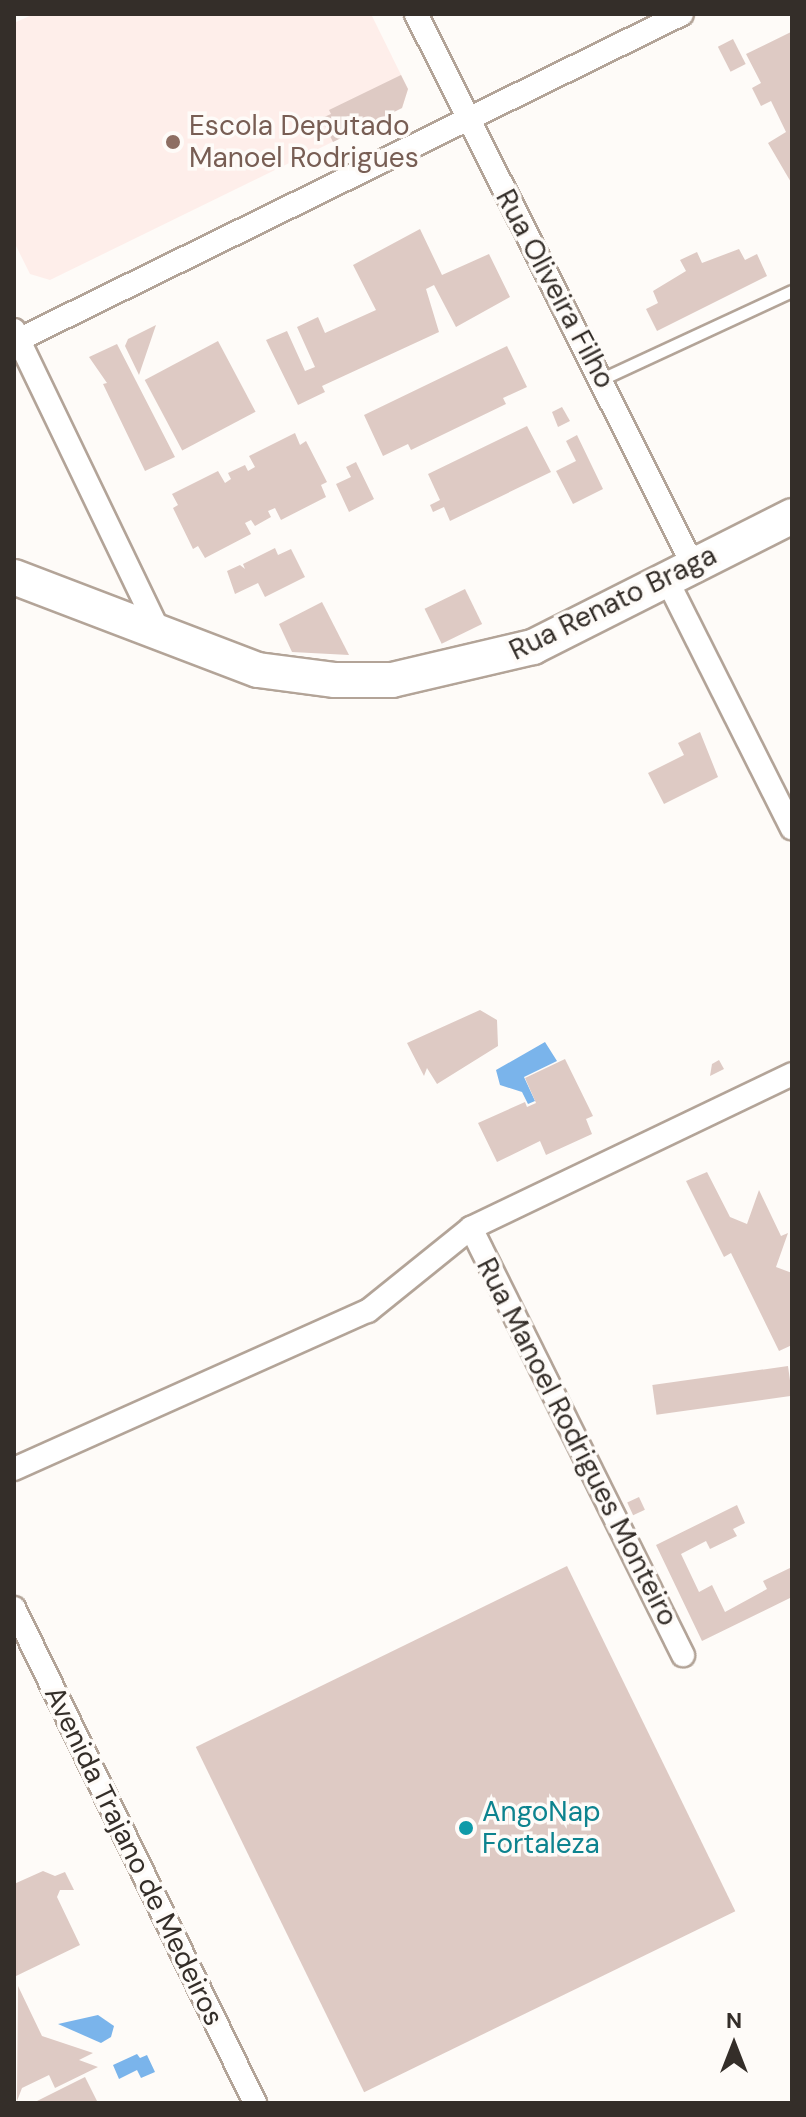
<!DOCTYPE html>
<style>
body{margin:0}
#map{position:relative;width:806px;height:2117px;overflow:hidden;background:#fefbf8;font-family:"DM Sans",sans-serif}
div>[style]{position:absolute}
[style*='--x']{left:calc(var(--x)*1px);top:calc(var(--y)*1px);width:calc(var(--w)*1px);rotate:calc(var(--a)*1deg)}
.education>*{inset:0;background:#feeeea}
.water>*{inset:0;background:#7ab4eb}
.building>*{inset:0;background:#decac4;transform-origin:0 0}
.roads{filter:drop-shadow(2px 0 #b3a498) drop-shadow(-2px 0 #b3a498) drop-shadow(0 2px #b3a498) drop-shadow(0 -2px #b3a498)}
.lane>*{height:11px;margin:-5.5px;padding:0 5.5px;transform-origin:5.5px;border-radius:5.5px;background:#fff}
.street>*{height:22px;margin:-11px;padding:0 11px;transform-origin:11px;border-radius:11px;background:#fff}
.primary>*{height:34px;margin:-17px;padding:0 17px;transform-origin:17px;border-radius:17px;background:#fff}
.dots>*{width:22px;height:22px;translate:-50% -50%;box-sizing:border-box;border:4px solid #fefbf8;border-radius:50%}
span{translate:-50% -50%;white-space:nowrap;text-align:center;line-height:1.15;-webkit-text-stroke:7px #fefbf8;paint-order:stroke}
.education-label{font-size:28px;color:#785e54}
.left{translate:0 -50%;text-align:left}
.street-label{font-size:28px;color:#342e29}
.culture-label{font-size:28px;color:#0d838f}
.frame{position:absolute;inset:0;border:16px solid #342e29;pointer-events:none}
.north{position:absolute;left:694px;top:2005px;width:80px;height:80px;-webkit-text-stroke:6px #fefbf8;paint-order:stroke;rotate:0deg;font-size:22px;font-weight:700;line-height:32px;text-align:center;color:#342e29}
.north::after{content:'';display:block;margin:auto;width:28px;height:36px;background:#342e29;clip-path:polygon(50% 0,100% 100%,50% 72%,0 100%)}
</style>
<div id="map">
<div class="education">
<div style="clip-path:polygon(34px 14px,371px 14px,408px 89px,402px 108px,50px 280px,30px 274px,14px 242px,14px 23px)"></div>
</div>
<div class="water">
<div style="clip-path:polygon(545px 1042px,557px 1061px,524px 1077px,535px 1101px,528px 1104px,522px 1092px,500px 1085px,496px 1070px)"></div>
<div style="clip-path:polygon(98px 2015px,114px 2026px,111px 2037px,101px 2043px,58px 2024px)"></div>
<div style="clip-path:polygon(137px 2054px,140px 2058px,147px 2055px,155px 2072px,141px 2078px,137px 2070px,119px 2079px,113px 2065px)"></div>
</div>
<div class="building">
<div style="clip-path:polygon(791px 32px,792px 35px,792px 184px,768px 143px,786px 132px,771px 101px,761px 106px,752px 88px,761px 83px,746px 54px)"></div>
<div style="left:733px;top:39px;width:28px;height:17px;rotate:63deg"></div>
<div style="clip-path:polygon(401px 75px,408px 89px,402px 108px,333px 142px,325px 126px,319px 128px,315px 121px,331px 114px,329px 110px)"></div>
<div style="clip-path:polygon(420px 229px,442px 275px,489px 254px,510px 297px,456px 327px,434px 285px,426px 289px,439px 332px,322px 386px,325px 392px,298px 405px,266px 340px,287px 331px,305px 371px,315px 367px,297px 327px,318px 317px,325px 333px,376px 310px,353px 265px)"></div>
<div style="clip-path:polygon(739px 249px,745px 260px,757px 254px,767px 276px,657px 331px,646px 309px,658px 303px,653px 291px,686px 271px,680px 260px,697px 252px,702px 263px)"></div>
<div style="clip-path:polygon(156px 325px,141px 369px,139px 375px,125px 346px,128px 339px)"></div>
<div style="left:218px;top:341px;width:80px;height:83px;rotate:62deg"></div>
<div style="clip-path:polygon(117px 344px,175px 457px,145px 471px,103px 384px,107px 383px,89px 357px)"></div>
<div style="clip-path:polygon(507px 346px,527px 387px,503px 398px,506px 404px,411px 450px,408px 444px,383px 456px,364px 415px)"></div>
<div style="clip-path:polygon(562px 407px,570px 421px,558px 427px,552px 412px)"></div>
<div style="clip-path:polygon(527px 426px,551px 472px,450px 521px,444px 507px,433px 512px,430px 505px,440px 500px,428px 474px)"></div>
<div style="clip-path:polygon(295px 433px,300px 445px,306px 441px,327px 482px,321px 485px,326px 497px,281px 520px,275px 508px,268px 511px,271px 517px,255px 526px,251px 520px,245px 523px,251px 534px,205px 558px,198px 546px,193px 549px,173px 508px,178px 505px,172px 494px,218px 471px,225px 483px,231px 479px,228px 473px,245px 465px,248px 471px,255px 467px,249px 456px)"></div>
<div style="clip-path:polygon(577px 435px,603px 489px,573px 504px,556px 471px,576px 461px,566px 441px)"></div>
<div style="clip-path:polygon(356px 462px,374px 499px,349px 512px,336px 484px,351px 477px,346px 467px)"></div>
<div style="clip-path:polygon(275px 548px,278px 555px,291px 549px,305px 577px,265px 597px,258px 583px,235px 594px,227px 571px,240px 565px,245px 569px,243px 564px)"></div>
<div style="left:465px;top:589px;width:39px;height:45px;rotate:64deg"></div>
<div style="clip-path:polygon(322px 602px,349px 655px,292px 652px,279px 624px)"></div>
<div style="clip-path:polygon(700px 732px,718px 777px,664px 804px,648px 773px,684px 755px,678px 743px)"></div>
<div style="clip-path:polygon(480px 1010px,497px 1020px,498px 1046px,437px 1084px,427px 1068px,424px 1076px,407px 1043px)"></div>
<div style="clip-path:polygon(565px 1059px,593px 1116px,586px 1119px,592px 1134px,546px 1155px,540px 1141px,497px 1162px,478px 1123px,525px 1102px,527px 1107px,536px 1103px,525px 1078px)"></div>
<div style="clip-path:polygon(719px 1060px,724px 1069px,710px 1076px,712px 1064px)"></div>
<div style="clip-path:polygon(707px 1172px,730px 1217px,747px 1224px,759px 1190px,781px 1236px,788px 1233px,776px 1267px,792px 1273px,792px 1345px,779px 1351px,731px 1253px,724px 1257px,686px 1181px)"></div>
<div style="left:788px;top:1366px;width:30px;height:137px;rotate:82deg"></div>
<div style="left:639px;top:1497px;width:14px;height:13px;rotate:65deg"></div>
<div style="clip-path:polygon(737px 1505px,745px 1523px,733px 1529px,737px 1536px,710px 1549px,706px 1541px,681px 1554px,699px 1592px,712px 1585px,725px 1612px,767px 1589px,763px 1581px,792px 1567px,792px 1597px,702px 1641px,656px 1545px)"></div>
<div style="left:567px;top:1566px;width:384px;height:413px;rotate:64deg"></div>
<div style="clip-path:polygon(43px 1871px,55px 1876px,65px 1872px,74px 1890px,60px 1890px,57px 1897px,80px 1945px,14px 1977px,14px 1884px)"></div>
<div style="clip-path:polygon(18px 1986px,42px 2036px,93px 2053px,79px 2060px,98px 2067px,55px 2088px,49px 2075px,22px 2088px,17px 2101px)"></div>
<div style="clip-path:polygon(85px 2077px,98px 2103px,33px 2103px)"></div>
</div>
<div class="roads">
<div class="lane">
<div style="--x:602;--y:379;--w:209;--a:-24.9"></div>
</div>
<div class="street">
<div style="--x:416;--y:14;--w:617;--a:63.31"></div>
<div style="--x:14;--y:330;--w:339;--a:64.3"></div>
<div style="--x:14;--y:342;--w:744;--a:-26.15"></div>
<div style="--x:667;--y:580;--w:278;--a:63.3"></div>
<div style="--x:471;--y:1228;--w:477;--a:63.6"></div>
<div style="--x:14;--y:1469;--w:388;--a:-24.1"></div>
<div style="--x:368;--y:1311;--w:132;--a:-38.9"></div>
<div style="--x:471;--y:1228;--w:356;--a:-25.6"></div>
<div style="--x:14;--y:1608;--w:551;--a:64.04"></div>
</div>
<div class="primary">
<div style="--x:14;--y:577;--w:261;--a:20.9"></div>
<div style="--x:258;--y:670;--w:78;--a:7.4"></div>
<div style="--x:335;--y:680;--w:57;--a:0"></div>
<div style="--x:392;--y:680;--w:145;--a:-13.2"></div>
<div style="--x:533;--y:647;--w:290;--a:-26.8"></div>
</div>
</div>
<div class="dots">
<div style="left:173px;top:142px;background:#8d6e63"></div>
<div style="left:466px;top:1828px;background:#0f9aa8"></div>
</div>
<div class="education-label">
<span class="left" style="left:189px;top:142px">Escola Deputado<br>Manoel Rodrigues</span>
</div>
<div class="street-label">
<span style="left:555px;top:289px;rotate:62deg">Rua Oliveira Filho</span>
<span style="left:613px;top:603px;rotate:-26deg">Rua Renato Braga</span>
<span style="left:577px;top:1442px;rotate:63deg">Rua Manoel Rodrigues Monteiro</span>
<span style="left:134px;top:1856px;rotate:64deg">Avenida Trajano de Medeiros</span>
</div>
<div class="culture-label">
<span class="left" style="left:482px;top:1828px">AngoNap<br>Fortaleza</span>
</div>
<div class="frame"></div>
<div class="north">N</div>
</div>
